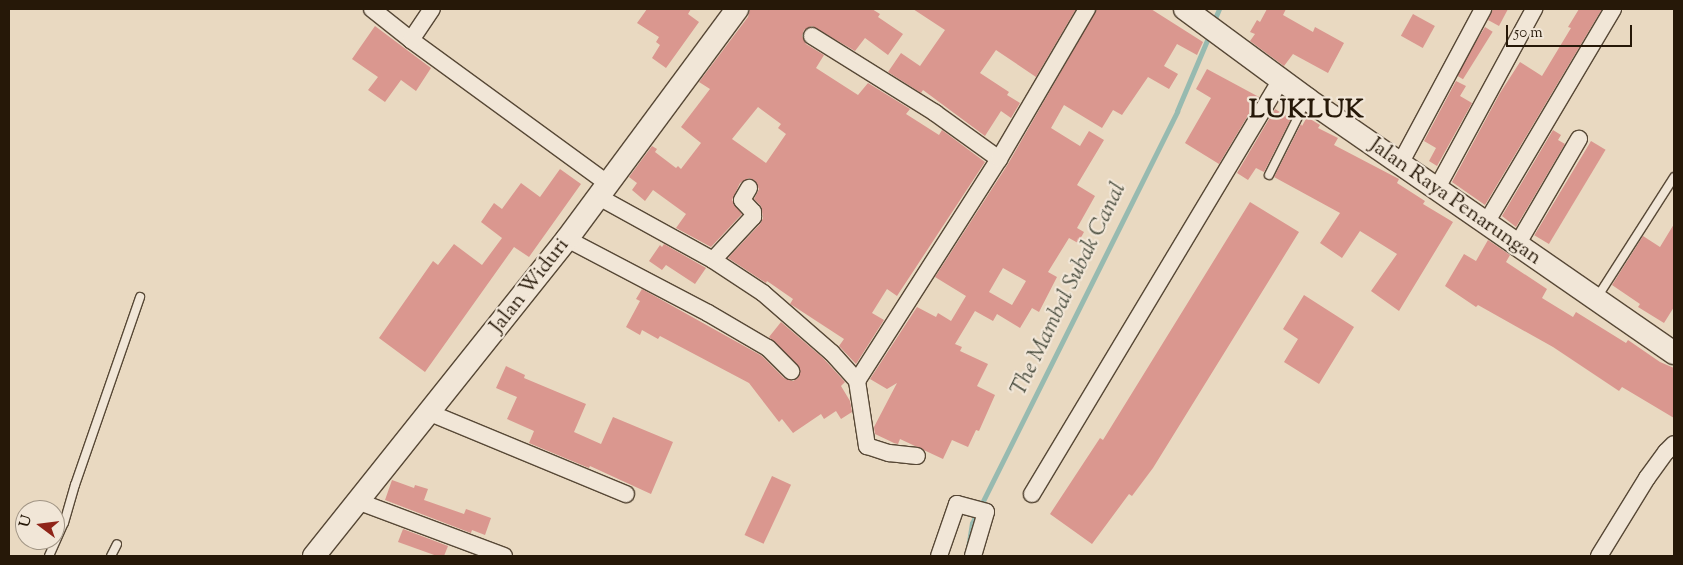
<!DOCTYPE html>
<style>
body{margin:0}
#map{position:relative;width:1683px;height:565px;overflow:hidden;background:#e9d9c1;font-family:"Sorts Mill Goudy",serif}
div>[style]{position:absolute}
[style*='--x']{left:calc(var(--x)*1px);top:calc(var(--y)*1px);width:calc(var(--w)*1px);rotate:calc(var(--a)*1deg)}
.stream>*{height:5px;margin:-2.5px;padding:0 2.5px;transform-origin:2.5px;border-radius:2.5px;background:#97bab0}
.building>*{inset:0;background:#da978f;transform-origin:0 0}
.roads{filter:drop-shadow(1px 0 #574836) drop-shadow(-1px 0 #574836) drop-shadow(0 1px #574836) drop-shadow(0 -1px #574836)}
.lane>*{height:8px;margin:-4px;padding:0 4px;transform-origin:4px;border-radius:4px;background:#f1e6d7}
.street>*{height:16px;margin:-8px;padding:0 8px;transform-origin:8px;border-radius:8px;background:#f1e6d7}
.secondary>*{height:22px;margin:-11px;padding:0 11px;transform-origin:11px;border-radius:11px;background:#f1e6d7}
span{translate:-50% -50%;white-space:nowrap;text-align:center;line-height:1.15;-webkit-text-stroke:4.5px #f1e6d7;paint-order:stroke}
.street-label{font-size:21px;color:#261808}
.water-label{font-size:22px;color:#4e5143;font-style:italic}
.district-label{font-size:26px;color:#261808;font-weight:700;letter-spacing:1px}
.frame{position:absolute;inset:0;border:10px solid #261808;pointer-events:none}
.north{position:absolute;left:15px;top:500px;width:50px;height:50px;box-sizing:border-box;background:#f1e6d7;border:1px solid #a09484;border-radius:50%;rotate:285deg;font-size:14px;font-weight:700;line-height:20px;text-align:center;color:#261808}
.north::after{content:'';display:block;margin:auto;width:18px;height:22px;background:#8f2418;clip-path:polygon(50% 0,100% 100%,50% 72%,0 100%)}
.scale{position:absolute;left:1506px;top:25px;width:126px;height:22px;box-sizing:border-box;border:2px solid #261808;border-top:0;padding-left:6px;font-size:15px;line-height:18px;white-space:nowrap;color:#261808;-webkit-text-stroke:4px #f1e6d7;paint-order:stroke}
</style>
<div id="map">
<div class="stream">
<div style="--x:1216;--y:16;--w:8;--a:-67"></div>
<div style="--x:968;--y:548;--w:25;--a:-81"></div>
<div style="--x:972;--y:523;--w:460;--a:-63.5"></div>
<div style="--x:1177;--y:111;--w:79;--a:-67"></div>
</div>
<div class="building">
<div style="clip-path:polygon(647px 9px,691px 9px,688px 14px,699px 22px,666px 68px,652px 58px,660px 45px,656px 42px,659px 37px,637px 23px)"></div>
<div style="clip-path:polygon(evenodd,750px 9px,872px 9px,880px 14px,878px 17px,903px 34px,888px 55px,865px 38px,855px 51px,812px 26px,804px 30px,802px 36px,806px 44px,824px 55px,816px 68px,858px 95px,868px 83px,910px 109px,906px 114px,939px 135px,942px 130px,985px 162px,897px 296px,887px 289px,872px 313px,884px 320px,856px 364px,839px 346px,844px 339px,795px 307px,790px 304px,793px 299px,767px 281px,766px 283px,728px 258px,760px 224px,763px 218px,761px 206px,754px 199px,759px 189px,754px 180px,749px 178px,740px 183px,732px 200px,742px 214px,711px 247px,676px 228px,686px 214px,653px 190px,645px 201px,632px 190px,637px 183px,629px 177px,652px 146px,657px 149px,655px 152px,676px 168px,678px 166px,681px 169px,701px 143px,681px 127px,710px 89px,699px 82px,748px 17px,750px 9px,758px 107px,781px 124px,778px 128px,786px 134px,766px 163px,732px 139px,758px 107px)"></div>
<div style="clip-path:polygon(913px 9px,1076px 9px,1036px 77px,996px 50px,980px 73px,1009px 92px,1007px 95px,1020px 103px,1011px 118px,1001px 111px,985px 136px,923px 90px,921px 93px,888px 72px,901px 53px,920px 66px,945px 30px)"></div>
<div style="clip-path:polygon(evenodd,1097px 9px,1151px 9px,1203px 42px,1197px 55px,1177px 44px,1164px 66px,1178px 74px,1169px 89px,1148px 77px,1122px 115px,1113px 110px,1102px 128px,1064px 105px,1051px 128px,1080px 146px,1089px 131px,1104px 140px,1077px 185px,1095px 196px,1077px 228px,1084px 232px,1078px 243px,1069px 238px,1048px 272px,1057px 277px,1039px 312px,1032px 308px,1020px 328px,997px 314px,993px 321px,975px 311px,955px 344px,962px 347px,960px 351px,988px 364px,977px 386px,995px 395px,979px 431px,976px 430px,968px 447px,952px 440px,943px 459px,900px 439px,898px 444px,894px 443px,875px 434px,874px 427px,897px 383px,887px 389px,870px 379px,917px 307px,936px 317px,938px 313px,951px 321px,966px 296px,935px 277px,1008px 164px,1097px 9px,1003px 268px,1026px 281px,1012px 305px,989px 292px,1003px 268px)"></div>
<div style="clip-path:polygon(1267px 9px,1286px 9px,1283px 15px,1313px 32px,1315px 27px,1344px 43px,1328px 73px,1293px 54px,1284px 66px,1250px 41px,1255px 34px,1250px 32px,1257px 20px,1260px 22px)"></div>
<div style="clip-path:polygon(1493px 9px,1508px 9px,1499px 26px,1488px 20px)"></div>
<div style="clip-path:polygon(1579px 9px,1602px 9px,1485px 205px,1452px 182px,1500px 93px,1520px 62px,1542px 76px,1571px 28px,1568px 27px)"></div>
<div style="left:1413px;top:14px;width:25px;height:25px;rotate:29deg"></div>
<div style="clip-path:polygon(375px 26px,431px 68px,416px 91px,401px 80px,385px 102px,368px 90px,378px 77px,352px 59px)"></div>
<div style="left:1485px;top:27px;width:9px;height:56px;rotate:32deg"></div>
<div style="clip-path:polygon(1207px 69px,1259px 97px,1219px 164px,1185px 143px,1211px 98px,1196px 89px)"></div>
<div style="clip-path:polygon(1456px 81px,1466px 86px,1460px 96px,1472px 103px,1437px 166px,1429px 161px,1436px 148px,1424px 141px)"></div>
<div style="clip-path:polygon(1275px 109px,1291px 119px,1264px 172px,1256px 168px,1248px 180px,1237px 173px)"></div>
<div style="clip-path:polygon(1307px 117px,1320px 125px,1318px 128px,1338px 138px,1334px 145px,1399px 179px,1397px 183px,1425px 201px,1423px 204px,1453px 222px,1399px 311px,1371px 291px,1397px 254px,1360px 231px,1342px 258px,1320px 243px,1340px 213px,1274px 177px,1301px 124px,1302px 126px)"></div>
<div style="clip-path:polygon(1553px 130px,1561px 135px,1558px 140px,1565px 144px,1516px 227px,1502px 216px)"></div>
<div style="left:1591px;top:141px;width:17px;height:110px;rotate:31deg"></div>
<div style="clip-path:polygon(560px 169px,581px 184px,529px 257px,514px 247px,425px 372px,379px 338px,433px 261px,438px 265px,454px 244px,482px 265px,502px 238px,481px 222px,494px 203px,502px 209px,521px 183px,540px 197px)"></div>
<div style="clip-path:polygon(1250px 202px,1299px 232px,1153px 468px,1132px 496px,1129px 494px,1092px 544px,1050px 514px,1100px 438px,1103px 440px)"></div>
<div style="clip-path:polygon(1674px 224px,1674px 307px,1664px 323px,1638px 307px,1640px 304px,1612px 285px,1643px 236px,1660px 247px)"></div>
<div style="clip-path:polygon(1488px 240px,1510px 255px,1506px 262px,1547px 289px,1542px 298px,1573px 317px,1576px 312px,1626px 343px,1628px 340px,1660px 362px,1674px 368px,1674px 418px,1622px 387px,1619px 391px,1553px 347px,1478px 305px,1476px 307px,1445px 286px,1464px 254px,1476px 261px)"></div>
<div style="clip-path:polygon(664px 244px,706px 268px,695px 284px,666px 265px,662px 270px,649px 261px,660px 245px,662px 247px)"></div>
<div style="clip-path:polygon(642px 289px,762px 356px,784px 378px,793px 381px,798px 378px,800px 368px,769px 337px,781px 322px,823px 358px,845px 382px,841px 386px,850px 401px,852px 412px,841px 419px,836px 411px,824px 419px,821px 414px,793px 433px,782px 419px,779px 422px,749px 383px,660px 336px,658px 339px,642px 330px,640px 335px,626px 327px,640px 301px,636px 299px)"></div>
<div style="clip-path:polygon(1304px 295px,1354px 327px,1319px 384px,1284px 362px,1298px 339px,1283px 329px)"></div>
<div style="clip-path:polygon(506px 366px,525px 375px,524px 378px,586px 404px,574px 432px,601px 444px,613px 417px,673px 442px,651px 494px,590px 466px,589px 468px,529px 443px,534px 431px,507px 419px,517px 397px,496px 388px)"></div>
<div style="left:772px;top:476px;width:21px;height:65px;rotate:25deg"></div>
<div style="clip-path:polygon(392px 480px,414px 488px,415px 485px,428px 489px,424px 500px,464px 514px,466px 509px,491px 518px,485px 535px,472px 530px,471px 533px,385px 500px)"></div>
<div style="clip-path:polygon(403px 529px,448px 546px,444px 556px,437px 556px,398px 542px)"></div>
</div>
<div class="roads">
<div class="lane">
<div style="--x:1269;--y:175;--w:83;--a:-63.4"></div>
<div style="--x:1598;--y:296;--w:141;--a:-57.4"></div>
<div style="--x:49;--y:556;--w:36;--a:-66"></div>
<div style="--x:64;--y:523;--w:40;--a:-74"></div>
<div style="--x:75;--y:485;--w:199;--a:-70.9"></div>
<div style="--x:111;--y:556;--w:13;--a:-63"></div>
</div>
<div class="street">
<div style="--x:372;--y:9;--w:50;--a:38.5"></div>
<div style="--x:411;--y:40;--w:243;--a:36.1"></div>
<div style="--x:812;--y:36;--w:145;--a:32"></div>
<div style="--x:935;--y:113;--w:79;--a:35.7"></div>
<div style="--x:411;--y:40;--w:37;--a:-56"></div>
<div style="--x:1400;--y:164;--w:176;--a:-61.8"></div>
<div style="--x:1437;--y:188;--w:204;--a:-61.5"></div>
<div style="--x:597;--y:196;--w:132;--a:28.9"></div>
<div style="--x:713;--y:260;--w:60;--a:33.4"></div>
<div style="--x:763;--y:293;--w:91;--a:41"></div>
<div style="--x:832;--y:353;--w:38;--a:48"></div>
<div style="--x:857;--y:381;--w:264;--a:-57.4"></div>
<div style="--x:999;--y:159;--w:174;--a:-59.6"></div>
<div style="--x:1486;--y:223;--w:249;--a:-59.3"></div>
<div style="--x:567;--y:239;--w:159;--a:27.7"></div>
<div style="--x:708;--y:313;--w:69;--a:30.3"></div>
<div style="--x:768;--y:348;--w:33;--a:45"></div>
<div style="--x:1517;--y:245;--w:123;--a:-59.7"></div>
<div style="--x:713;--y:260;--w:59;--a:-47.1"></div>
<div style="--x:753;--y:217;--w:5;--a:-90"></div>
<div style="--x:753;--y:212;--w:16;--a:-133"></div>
<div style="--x:742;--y:200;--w:14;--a:-60"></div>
<div style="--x:857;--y:381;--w:66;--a:81.3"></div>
<div style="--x:867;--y:446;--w:23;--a:18"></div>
<div style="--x:889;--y:453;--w:28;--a:6"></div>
<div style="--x:430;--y:413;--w:212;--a:22.5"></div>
<div style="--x:1032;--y:494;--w:483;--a:-59"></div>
<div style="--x:357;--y:501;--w:157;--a:20.5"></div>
<div style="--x:939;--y:556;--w:55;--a:-70.9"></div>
<div style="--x:957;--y:504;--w:30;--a:15"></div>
<div style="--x:986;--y:512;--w:46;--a:106.5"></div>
<div style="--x:1599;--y:556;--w:92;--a:-58.4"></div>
<div style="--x:1647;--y:478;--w:32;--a:-54"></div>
<div style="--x:1666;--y:452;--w:11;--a:-45"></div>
</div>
<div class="secondary">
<div style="--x:1185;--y:9;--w:152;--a:36.4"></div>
<div style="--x:1307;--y:99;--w:446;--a:34.7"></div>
<div style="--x:314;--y:556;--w:406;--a:-51.4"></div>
<div style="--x:567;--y:239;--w:286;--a:-53.5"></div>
</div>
</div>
<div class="street-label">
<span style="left:1455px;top:202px;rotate:35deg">Jalan Raya Penarungan</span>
<span style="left:530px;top:286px;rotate:-52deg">Jalan Widuri</span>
</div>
<div class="water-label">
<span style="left:1070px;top:290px;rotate:-64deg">The Mambal Subak Canal</span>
</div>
<div class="district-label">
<span style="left:1307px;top:111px">LUKLUK</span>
</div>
<div class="frame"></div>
<div class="north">U</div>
<div class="scale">50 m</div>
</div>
